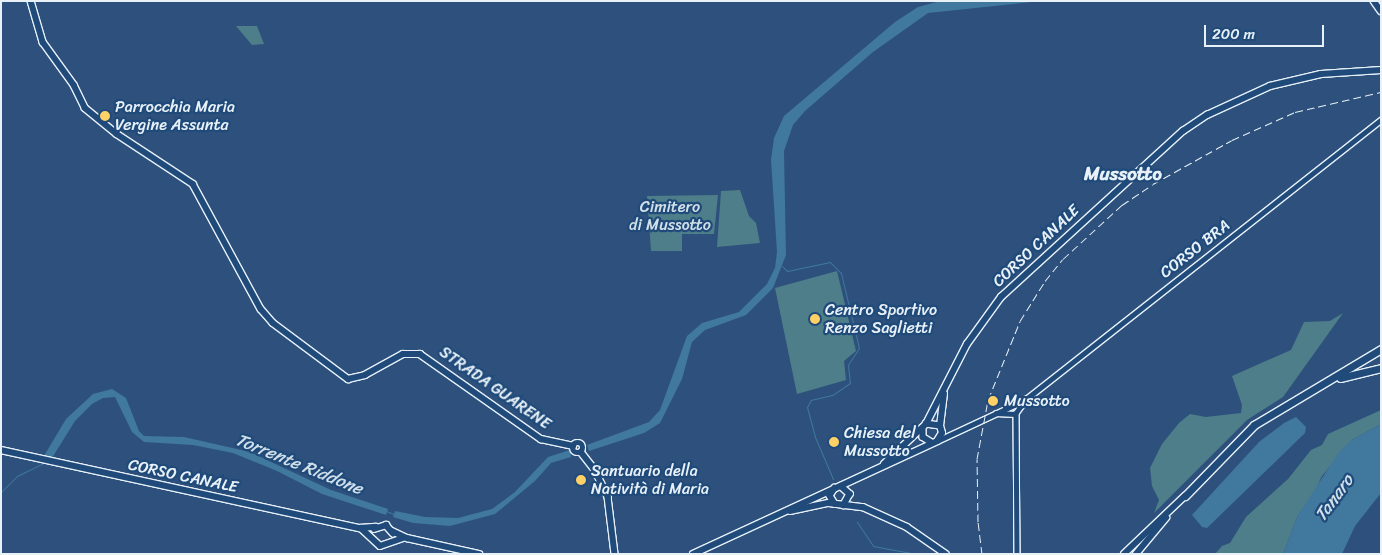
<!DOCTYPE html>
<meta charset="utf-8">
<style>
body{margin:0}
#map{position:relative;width:1382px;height:555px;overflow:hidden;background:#2d517c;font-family:Sriracha,sans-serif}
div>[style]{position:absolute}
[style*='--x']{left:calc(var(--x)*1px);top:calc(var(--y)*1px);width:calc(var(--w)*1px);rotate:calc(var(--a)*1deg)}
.green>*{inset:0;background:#4e7e89}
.water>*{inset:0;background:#41789d}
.stream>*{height:1px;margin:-0.5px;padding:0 0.5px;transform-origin:0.5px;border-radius:0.5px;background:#41789d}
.roads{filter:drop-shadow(1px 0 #e8f1f8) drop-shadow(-1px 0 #e8f1f8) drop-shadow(0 1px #e8f1f8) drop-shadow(0 -1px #e8f1f8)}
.minor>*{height:4.5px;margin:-2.25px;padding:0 2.25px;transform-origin:2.25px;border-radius:2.25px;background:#1f4a7a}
.major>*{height:5.5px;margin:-2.75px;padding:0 2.75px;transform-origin:2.75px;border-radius:2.75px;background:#1f4a7a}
.major>.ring{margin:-2.75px;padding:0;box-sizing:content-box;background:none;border:5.5px solid #1f4a7a;border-radius:50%}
.highway>*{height:7px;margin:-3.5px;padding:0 3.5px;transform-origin:3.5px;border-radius:3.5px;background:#1f4a7a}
.rail>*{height:1px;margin-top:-0.5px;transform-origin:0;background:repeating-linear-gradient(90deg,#e8f1f8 0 8px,transparent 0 12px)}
.dots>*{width:14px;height:14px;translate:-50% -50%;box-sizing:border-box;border:2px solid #1f4a7a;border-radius:50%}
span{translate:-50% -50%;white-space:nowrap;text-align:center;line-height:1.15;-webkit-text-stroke:4.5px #1f4a7a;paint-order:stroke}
.poi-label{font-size:16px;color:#e8f1f8}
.left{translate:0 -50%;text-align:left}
.park-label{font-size:16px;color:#d1e0e7}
.street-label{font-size:16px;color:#e8f1f8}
.water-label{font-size:18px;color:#cfdfea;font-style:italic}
.quarter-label{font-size:19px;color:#e8f1f8;font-weight:700}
.frame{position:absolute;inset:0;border:2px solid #e8f1f8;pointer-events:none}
.scale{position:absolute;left:1204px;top:25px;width:120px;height:22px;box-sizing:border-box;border:2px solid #e8f1f8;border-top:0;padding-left:6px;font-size:15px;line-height:18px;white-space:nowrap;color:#e8f1f8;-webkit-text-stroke:4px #1f4a7a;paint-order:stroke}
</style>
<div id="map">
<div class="green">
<div style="clip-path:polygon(236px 26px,257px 26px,264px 44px,252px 45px)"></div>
<div style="clip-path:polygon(740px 190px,749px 216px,756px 223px,760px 243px,717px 247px,721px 191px)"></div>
<div style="clip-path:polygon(718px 195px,714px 234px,682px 234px,682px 251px,651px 251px,647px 196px)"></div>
<div style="clip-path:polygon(837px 271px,856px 351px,844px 361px,846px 380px,797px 394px,775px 288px)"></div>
<div style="clip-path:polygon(1343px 313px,1283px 397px,1247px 420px,1154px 513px,1159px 500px,1152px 486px,1150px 468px,1162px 444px,1179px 423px,1190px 414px,1206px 417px,1241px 413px,1242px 405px,1232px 376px,1291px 350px,1304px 322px,1330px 321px)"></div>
<div style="clip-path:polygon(1381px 410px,1381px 424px,1352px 440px,1322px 476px,1312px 497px,1298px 515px,1283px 554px,1215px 554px,1222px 546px,1230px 543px,1246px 517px,1288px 479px,1311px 450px,1322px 445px,1328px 434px)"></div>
</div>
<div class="water">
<div style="clip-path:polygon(940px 1px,1041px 1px,928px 13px,873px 52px,805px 111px,793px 125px,784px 151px,786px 255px,773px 288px,746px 315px,705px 330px,692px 342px,682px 379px,660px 423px,644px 433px,589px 451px,587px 445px,649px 422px,660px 410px,687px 336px,702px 323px,739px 312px,767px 284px,775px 268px,777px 252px,771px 160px,774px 138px,784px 116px,895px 22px,918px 7px)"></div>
<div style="clip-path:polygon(112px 389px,126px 398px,139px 431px,144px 436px,184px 437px,250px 452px,331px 490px,388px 509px,386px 515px,322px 494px,277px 471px,233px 453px,193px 445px,144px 442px,132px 432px,115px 397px,103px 398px,92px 404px,75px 421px,52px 458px,44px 456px,66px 419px,93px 394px)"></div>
<div style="clip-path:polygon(1296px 417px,1306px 427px,1305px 433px,1207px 528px,1202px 527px,1192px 515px,1259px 442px,1284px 423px)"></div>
<div style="clip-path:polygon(1381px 424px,1381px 493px,1355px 526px,1342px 554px,1283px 554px,1298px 515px,1339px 452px,1352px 440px)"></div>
<div style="clip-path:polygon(570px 450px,571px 457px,551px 463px,535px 481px,495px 514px,450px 526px,413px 523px,393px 517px,395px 511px,425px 517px,458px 518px,492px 509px,515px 492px,548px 457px)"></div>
</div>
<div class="stream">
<div style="--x:782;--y:266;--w:7;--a:45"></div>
<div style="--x:787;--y:271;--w:44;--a:-11.8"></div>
<div style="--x:830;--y:262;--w:16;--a:45"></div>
<div style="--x:841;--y:273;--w:77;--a:76.5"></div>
<div style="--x:859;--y:348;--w:20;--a:123"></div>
<div style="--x:848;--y:365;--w:18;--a:84"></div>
<div style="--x:850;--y:383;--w:22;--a:146"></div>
<div style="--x:832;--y:395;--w:22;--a:167"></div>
<div style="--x:811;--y:400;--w:8;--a:120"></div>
<div style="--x:807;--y:407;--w:31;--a:75"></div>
<div style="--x:815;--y:437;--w:46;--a:66.8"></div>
<div style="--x:1;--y:492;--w:23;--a:-45"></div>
<div style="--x:17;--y:476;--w:30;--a:-26"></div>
<div style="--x:386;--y:511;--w:9;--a:21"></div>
<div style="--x:857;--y:522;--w:29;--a:56"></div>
<div style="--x:873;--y:546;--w:44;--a:10.5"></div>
</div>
<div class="roads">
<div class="minor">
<div style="--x:996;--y:413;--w:19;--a:3"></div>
<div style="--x:1015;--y:414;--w:19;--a:-54"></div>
<div style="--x:1026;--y:399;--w:452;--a:-38.2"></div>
<div style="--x:1016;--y:413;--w:141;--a:89.6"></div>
<div style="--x:937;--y:441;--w:97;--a:-25"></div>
</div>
<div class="major">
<div style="--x:31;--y:1;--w:43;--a:73.7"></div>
<div style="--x:43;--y:42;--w:53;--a:54.2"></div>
<div style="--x:74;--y:85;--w:25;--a:64"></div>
<div style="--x:85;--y:108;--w:41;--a:39.1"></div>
<div style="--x:117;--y:134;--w:91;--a:33.3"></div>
<div style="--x:193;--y:184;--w:142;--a:61.5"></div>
<div style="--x:261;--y:309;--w:18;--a:49"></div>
<div style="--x:273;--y:323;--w:94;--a:36.7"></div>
<div style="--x:348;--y:379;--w:17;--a:-13"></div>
<div style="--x:365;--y:375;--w:43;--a:-28.9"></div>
<div style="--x:403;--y:354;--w:17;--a:0"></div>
<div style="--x:420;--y:354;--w:148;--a:35.1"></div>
<div style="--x:541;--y:439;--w:33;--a:12"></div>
<div style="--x:1374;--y:1;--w:12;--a:55"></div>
<div style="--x:940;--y:426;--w:32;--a:-83"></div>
<div style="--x:923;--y:428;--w:9;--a:90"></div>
<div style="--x:923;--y:437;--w:9;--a:32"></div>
<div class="ring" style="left:573px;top:443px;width:4.5px;height:4.5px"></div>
<div style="--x:1;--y:450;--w:367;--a:12.3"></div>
<div style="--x:360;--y:528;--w:16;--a:-4"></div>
<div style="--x:581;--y:452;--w:23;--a:52"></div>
<div style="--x:595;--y:470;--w:30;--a:64"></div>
<div style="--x:608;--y:497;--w:57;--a:83"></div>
<div style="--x:884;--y:464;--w:58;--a:-43.6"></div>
<div style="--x:926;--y:424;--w:90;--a:-62.9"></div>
<div style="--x:967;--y:344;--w:58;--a:-54.1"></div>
<div style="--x:1001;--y:297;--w:246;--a:-42.4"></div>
<div style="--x:1183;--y:131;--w:29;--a:-34"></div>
<div style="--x:1207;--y:115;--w:69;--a:-24.7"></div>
<div style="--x:1270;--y:86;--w:52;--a:-13.2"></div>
<div style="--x:1321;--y:74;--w:60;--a:-3.8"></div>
<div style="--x:841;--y:486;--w:12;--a:42"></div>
<div style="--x:850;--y:494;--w:13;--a:119"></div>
<div style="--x:835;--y:488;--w:9;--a:122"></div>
<div style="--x:830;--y:496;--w:9;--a:58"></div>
<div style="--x:790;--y:511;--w:40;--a:-12"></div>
<div style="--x:829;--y:503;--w:34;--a:7"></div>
<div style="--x:863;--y:507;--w:48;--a:24.4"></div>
<div style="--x:907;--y:527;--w:47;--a:34.7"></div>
<div style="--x:361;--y:528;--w:26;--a:43"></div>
<div style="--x:380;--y:546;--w:24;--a:-19"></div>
<div style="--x:374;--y:529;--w:13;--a:-18"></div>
<div style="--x:386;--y:525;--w:11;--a:49"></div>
<div style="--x:392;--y:531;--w:17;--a:25"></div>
<div style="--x:407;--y:538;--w:74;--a:12.5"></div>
<div style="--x:693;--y:554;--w:269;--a:-24.8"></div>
<div style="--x:937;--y:441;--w:9;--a:-58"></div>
<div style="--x:942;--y:433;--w:7;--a:-106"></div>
<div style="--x:940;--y:426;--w:14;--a:-172"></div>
<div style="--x:1124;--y:554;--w:84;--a:-43.6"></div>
<div style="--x:1136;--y:554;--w:47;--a:-50.2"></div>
</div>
<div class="highway">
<div style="--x:1340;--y:378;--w:42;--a:-13.7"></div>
<div style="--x:1185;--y:496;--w:99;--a:-45.8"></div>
<div style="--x:1254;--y:425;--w:148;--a:-30.9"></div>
</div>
</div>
<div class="rail">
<div style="--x:982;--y:554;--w:32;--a:-97"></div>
<div style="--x:978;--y:522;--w:63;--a:-90.9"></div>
<div style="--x:977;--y:459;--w:60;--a:-79.4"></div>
<div style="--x:988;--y:400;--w:85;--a:-67.9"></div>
<div style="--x:1020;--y:321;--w:47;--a:-58"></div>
<div style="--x:1045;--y:281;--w:28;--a:-51"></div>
<div style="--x:1063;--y:259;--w:80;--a:-42.5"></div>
<div style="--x:1122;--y:205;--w:37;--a:-34"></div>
<div style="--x:1153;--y:184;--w:90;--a:-29.1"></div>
<div style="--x:1232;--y:140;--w:69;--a:-24"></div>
<div style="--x:1295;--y:112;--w:88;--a:-13.1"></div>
</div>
<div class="dots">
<div style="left:105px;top:116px;background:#ffd166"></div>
<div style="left:815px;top:319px;background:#ffd166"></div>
<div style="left:993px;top:401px;background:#ffd166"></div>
<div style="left:834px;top:442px;background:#ffd166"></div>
<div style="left:581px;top:480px;background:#ffd166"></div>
</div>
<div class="poi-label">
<span class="left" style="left:115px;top:116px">Parrocchia Maria<br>Vergine Assunta</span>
<span class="left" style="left:825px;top:319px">Centro Sportivo<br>Renzo Saglietti</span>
<span class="left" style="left:1004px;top:401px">Mussotto</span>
<span class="left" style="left:844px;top:442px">Chiesa del<br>Mussotto</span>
<span class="left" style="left:591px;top:480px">Santuario della<br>Natività di Maria</span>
</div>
<div class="park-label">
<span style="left:670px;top:216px">Cimitero<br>di Mussotto</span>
</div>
<div class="street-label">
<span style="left:1036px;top:246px;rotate:-43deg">CORSO CANALE</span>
<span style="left:1195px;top:249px;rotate:-38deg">CORSO BRA</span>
<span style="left:495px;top:388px;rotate:35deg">STRADA GUARENE</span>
<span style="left:183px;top:476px;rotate:12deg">CORSO CANALE</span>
</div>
<div class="water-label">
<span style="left:299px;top:464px;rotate:22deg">Torrente Riddone</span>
<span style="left:1334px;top:498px;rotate:-54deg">Tanaro</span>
</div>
<div class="quarter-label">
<span style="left:1123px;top:174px">Mussotto</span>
</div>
<div class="frame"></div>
<div class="scale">200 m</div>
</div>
